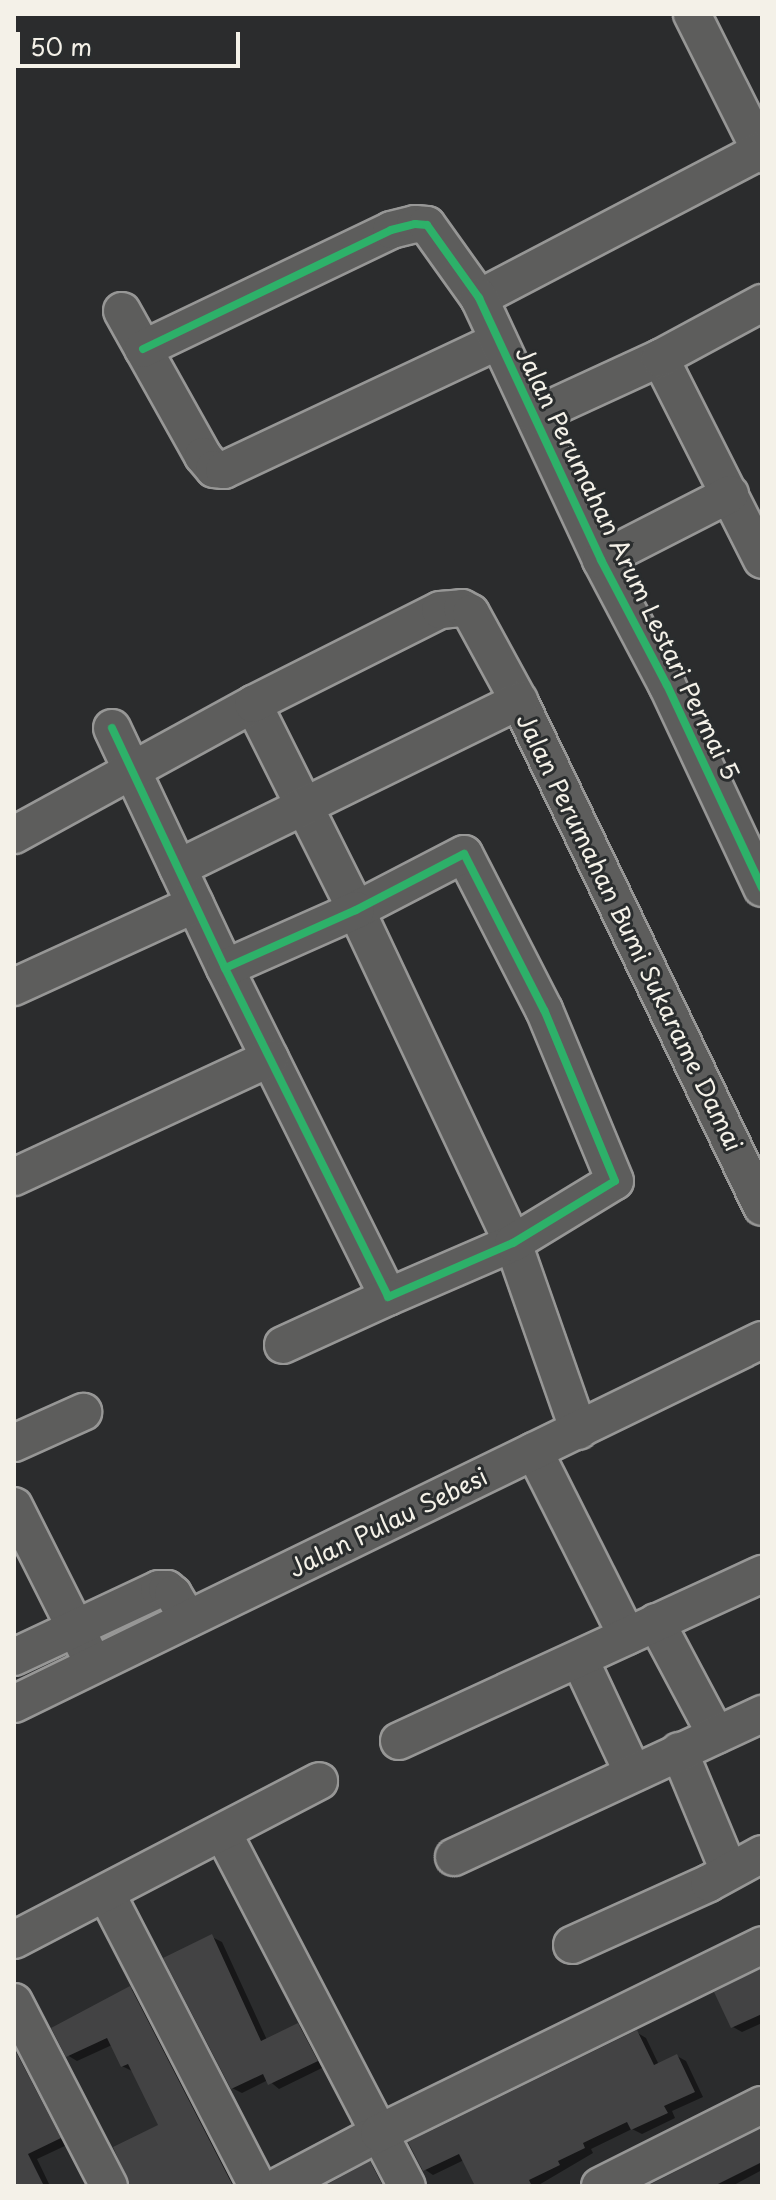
<!DOCTYPE html>
<style>
body{margin:0}
#map{position:relative;width:776px;height:2200px;overflow:hidden;background:#2b2c2d;font-family:"Playpen Sans",sans-serif}
div>[style]{position:absolute}
[style*='--x']{left:calc(var(--x)*1px);top:calc(var(--y)*1px);width:calc(var(--w)*1px);rotate:calc(var(--a)*1deg)}
.shadow>*{inset:0;background:#0007}
.building>*{inset:0;background:#434344}
.roads{filter:drop-shadow(2px 0 #979796) drop-shadow(-2px 0 #979796) drop-shadow(0 2px #979796) drop-shadow(0 -2px #979796)}
.minor>*{height:36px;margin:-18px;padding:0 18px;transform-origin:18px;border-radius:18px;background:#5d5d5c}
.cycleway>*{height:8px;margin:-4px;padding:0 4px;transform-origin:4px;border-radius:4px;background:#2db169}
span{translate:-50% -50%;white-space:nowrap;text-align:center;line-height:1.15;-webkit-text-stroke:6px #2a2d2e;paint-order:stroke}
.street-label{font-size:24px;color:#f4f1e8}
.frame{position:absolute;inset:0;border:16px solid #f4f1e8;pointer-events:none}
.scale{position:absolute;left:16px;top:32px;width:224px;height:36px;box-sizing:border-box;border:4px solid #f4f1e8;border-top:0;padding-left:10px;font-size:24px;line-height:28px;white-space:nowrap;color:#f4f1e8;-webkit-text-stroke:6px #2a2d2e;paint-order:stroke}
</style>
<div id="map">
<div class="shadow">
<div style="clip-path:polygon(212px 1937px,222px 1942px,267px 2040px,298px 2025px,307px 2030px,326px 2066px,279px 2089px,268px 2080px,242px 2093px,232px 2088px)"></div>
<div style="clip-path:polygon(762px 1971px,762px 2023px,742px 2032px,733px 2027px)"></div>
<div style="clip-path:polygon(130px 1988px,140px 1994px,239px 2186px,132px 2186px,160px 2126px,132px 2071px,122px 2066px,112px 2045px,77px 2061px,67px 2055px)"></div>
<div style="clip-path:polygon(636px 2032px,646px 2038px,659px 2065px,677px 2056px,686px 2061px,703px 2097px,672px 2111px,675px 2118px,642px 2134px,632px 2129px,591px 2149px,593px 2153px,537px 2186px,477px 2186px,464px 2160px,433px 2175px,424px 2169px)"></div>
<div style="clip-path:polygon(14px 2047px,21px 2051px,69px 2144px,37px 2159px,50px 2186px,14px 2186px)"></div>
<div style="clip-path:polygon(762px 2135px,762px 2170px,732px 2186px,651px 2186px)"></div>
<div style="clip-path:polygon(370px 2164px,380px 2169px,389px 2186px,328px 2186px)"></div>
</div>
<div class="building">
<div style="clip-path:polygon(212px 1934px,261px 2041px,298px 2023px,318px 2061px,268px 2085px,263px 2074px,231px 2089px,163px 1958px)"></div>
<div style="clip-path:polygon(762px 1968px,762px 2014px,731px 2028px,714px 1992px)"></div>
<div style="clip-path:polygon(130px 1986px,233px 2186px,130px 2186px,113px 2147px,158px 2125px,128px 2064px,121px 2067px,107px 2038px,66px 2057px,51px 2028px)"></div>
<div style="clip-path:polygon(637px 2030px,654px 2065px,677px 2054px,695px 2092px,664px 2106px,668px 2113px,631px 2130px,627px 2122px,583px 2143px,585px 2148px,558px 2161px,560px 2165px,529px 2180px,532px 2186px,475px 2186px,459px 2154px,423px 2171px,408px 2142px)"></div>
<div style="clip-path:polygon(14px 2048px,61px 2138px,28px 2154px,44px 2186px,14px 2186px)"></div>
<div style="clip-path:polygon(762px 2128px,762px 2162px,714px 2186px,647px 2186px)"></div>
<div style="clip-path:polygon(370px 2161px,383px 2186px,324px 2186px)"></div>
</div>
<div class="roads">
<div class="minor">
<div style="--x:692;--y:14;--w:157;--a:63.4"></div>
<div style="--x:479;--y:298;--w:317;--a:-27.6"></div>
<div style="--x:122;--y:311;--w:166;--a:60.8"></div>
<div style="--x:203;--y:456;--w:17;--a:50"></div>
<div style="--x:214;--y:469;--w:10;--a:6"></div>
<div style="--x:224;--y:470;--w:303;--a:-25.2"></div>
<div style="--x:143;--y:349;--w:275;--a:-25.6"></div>
<div style="--x:391;--y:230;--w:25;--a:-14"></div>
<div style="--x:415;--y:224;--w:12;--a:5"></div>
<div style="--x:427;--y:225;--w:90;--a:54.5"></div>
<div style="--x:479;--y:298;--w:289;--a:65"></div>
<div style="--x:601;--y:560;--w:141;--a:62.2"></div>
<div style="--x:667;--y:685;--w:224;--a:64.9"></div>
<div style="--x:660;--y:358;--w:226;--a:63.2"></div>
<div style="--x:536;--y:415;--w:136;--a:-24.7"></div>
<div style="--x:660;--y:358;--w:116;--a:-28.3"></div>
<div style="--x:601;--y:560;--w:145;--a:-27.1"></div>
<div style="--x:253;--y:704;--w:230;--a:63.4"></div>
<div style="--x:356;--y:910;--w:368;--a:64.8"></div>
<div style="--x:513;--y:1243;--w:199;--a:70.7"></div>
<div style="--x:112;--y:728;--w:265;--a:64.8"></div>
<div style="--x:225;--y:968;--w:367;--a:63.6"></div>
<div style="--x:388;--y:1297;--w:136;--a:-23.4"></div>
<div style="--x:513;--y:1243;--w:119;--a:-31.3"></div>
<div style="--x:615;--y:1181;--w:185;--a:-112.5"></div>
<div style="--x:544;--y:1010;--w:175;--a:-117.1"></div>
<div style="--x:464;--y:854;--w:122;--a:152.6"></div>
<div style="--x:356;--y:910;--w:143;--a:156.1"></div>
<div style="--x:14;--y:835;--w:273;--a:-28.7"></div>
<div style="--x:253;--y:704;--w:209;--a:-26.7"></div>
<div style="--x:440;--y:610;--w:22;--a:-5"></div>
<div style="--x:462;--y:608;--w:10;--a:29"></div>
<div style="--x:471;--y:613;--w:100;--a:61.4"></div>
<div style="--x:519;--y:701;--w:561;--a:64.35"></div>
<div style="--x:178;--y:868;--w:380;--a:-26.1"></div>
<div style="--x:14;--y:987;--w:199;--a:-24.6"></div>
<div style="--x:14;--y:1177;--w:282;--a:-24.9"></div>
<div style="--x:283;--y:1345;--w:115;--a:-24.6"></div>
<div style="--x:14;--y:1443;--w:76;--a:-24.2"></div>
<div style="--x:534;--y:1451;--w:207;--a:63.3"></div>
<div style="--x:14;--y:1506;--w:160;--a:63.3"></div>
<div style="--x:656;--y:1622;--w:128;--a:62"></div>
<div style="--x:14;--y:1657;--w:160;--a:-25.1"></div>
<div style="--x:159;--y:1589;--w:8;--a:0"></div>
<div style="--x:167;--y:1589;--w:8;--a:40"></div>
<div style="--x:173;--y:1594;--w:29;--a:59"></div>
<div style="--x:580;--y:1660;--w:125;--a:64.9"></div>
<div style="--x:14;--y:1704;--w:832;--a:-25.95"></div>
<div style="--x:399;--y:1741;--w:400;--a:-24.7"></div>
<div style="--x:679;--y:1751;--w:128;--a:67.4"></div>
<div style="--x:223;--y:1833;--w:398;--a:62.5"></div>
<div style="--x:454;--y:1857;--w:340;--a:-24.9"></div>
<div style="--x:106;--y:1893;--w:330;--a:62.7"></div>
<div style="--x:14;--y:1940;--w:344;--a:-27.5"></div>
<div style="--x:572;--y:1945;--w:150;--a:-24.3"></div>
<div style="--x:709;--y:1883;--w:60;--a:-28.7"></div>
<div style="--x:14;--y:2002;--w:207;--a:62.7"></div>
<div style="--x:279;--y:2186;--w:113;--a:-27.9"></div>
<div style="--x:379;--y:2133;--w:427;--a:-26.1"></div>
<div style="--x:600;--y:2186;--w:181;--a:-26.6"></div>
</div>
</div>
<div class="cycleway">
<div style="--x:143;--y:349;--w:275;--a:-25.6"></div>
<div style="--x:391;--y:230;--w:25;--a:-14"></div>
<div style="--x:415;--y:224;--w:12;--a:5"></div>
<div style="--x:427;--y:225;--w:90;--a:54.5"></div>
<div style="--x:479;--y:298;--w:289;--a:65"></div>
<div style="--x:601;--y:560;--w:141;--a:62.2"></div>
<div style="--x:667;--y:685;--w:224;--a:64.9"></div>
<div style="--x:112;--y:728;--w:265;--a:64.8"></div>
<div style="--x:225;--y:968;--w:367;--a:63.6"></div>
<div style="--x:388;--y:1297;--w:136;--a:-23.4"></div>
<div style="--x:513;--y:1243;--w:119;--a:-31.3"></div>
<div style="--x:615;--y:1181;--w:185;--a:-112.5"></div>
<div style="--x:544;--y:1010;--w:175;--a:-117.1"></div>
<div style="--x:464;--y:854;--w:122;--a:152.6"></div>
<div style="--x:356;--y:910;--w:143;--a:156.1"></div>
</div>
<div class="street-label">
<span style="left:628px;top:563px;rotate:64deg">Jalan Perumahan Arum Lestari Permai 5</span>
<span style="left:630px;top:932px;rotate:64deg">Jalan Perumahan Bumi Sukarame Damai</span>
<span style="left:388px;top:1522px;rotate:-26deg">Jalan Pulau Sebesi</span>
</div>
<div class="frame"></div>
<div class="scale">50 m</div>
</div>
